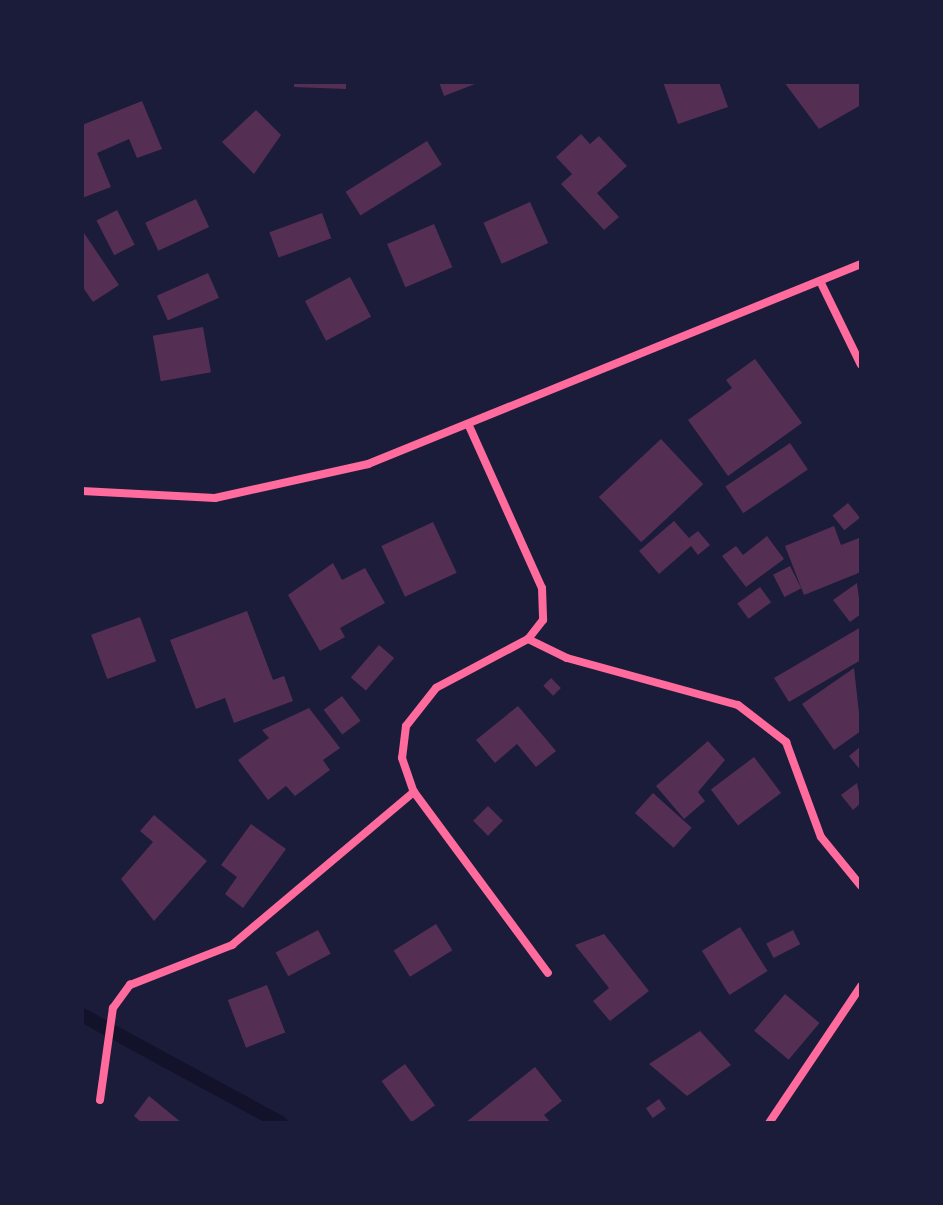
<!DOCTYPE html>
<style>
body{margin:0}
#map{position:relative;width:943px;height:1205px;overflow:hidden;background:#1b1b3a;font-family:"Archivo Narrow",sans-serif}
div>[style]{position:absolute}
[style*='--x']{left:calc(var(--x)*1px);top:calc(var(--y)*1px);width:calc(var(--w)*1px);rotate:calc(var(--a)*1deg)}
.stream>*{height:14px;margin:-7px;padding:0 7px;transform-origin:7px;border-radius:7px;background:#12122b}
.building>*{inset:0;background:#542f53;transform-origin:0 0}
.minor>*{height:8px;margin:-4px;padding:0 4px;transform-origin:4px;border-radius:4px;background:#ff6b9d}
span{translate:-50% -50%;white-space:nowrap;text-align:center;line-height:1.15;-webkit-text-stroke:6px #1b1b3a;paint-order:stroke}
.frame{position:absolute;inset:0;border:84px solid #1b1b3a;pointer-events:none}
</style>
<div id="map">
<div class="stream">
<div style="--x:82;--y:1015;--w:226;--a:28.5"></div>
</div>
<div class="building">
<div style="clip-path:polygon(294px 82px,346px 82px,346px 89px,294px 87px)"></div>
<div style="clip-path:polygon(439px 82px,480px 82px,444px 96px)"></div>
<div style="clip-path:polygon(663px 82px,719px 82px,728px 107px,678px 124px)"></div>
<div style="clip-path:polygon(784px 82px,861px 82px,861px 105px,819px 129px)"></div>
<div style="clip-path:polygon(142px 101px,162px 149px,137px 158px,129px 139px,97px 153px,111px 187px,82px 198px,82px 125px)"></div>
<div style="clip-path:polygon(256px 110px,281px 135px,254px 174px,222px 142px)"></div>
<div style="clip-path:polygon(581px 134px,590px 144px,599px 136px,627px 166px,597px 193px,619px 217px,604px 230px,561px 184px,572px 174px,556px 157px)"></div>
<div style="left:427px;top:141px;width:28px;height:96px;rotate:58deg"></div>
<div style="left:196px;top:199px;width:31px;height:56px;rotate:65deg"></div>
<div style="left:530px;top:202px;width:45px;height:51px;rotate:66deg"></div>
<div style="left:117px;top:210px;width:39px;height:23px;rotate:63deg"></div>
<div style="left:322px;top:213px;width:27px;height:56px;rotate:70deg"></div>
<div style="left:434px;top:224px;width:47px;height:51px;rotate:67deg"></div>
<div style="clip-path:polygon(82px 230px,119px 285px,93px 302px,82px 286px)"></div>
<div style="left:208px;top:273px;width:27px;height:56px;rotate:66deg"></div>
<div style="left:350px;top:277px;width:45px;height:51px;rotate:62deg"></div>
<div style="left:203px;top:327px;width:46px;height:51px;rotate:80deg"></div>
<div style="clip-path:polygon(755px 359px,802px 423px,728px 476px,688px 420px,732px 388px,726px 380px)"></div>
<div style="left:661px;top:439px;width:62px;height:85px;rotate:47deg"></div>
<div style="left:790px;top:443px;width:32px;height:78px;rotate:56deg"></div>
<div style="left:848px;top:503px;width:19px;height:20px;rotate:51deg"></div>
<div style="clip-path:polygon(674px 521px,689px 538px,698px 531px,710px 545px,698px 555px,691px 546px,659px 574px,639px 551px)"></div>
<div style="left:433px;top:522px;width:56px;height:57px;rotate:65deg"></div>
<div style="clip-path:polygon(834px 526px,841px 545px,859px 538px,861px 572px,804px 595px,785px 546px)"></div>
<div style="clip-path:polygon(767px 536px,784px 559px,746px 587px,722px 556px,736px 546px,743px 555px)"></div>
<div style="clip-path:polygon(333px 563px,342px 580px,365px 568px,385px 603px,340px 628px,345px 637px,320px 651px,288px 595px)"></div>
<div style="left:790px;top:566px;width:25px;height:19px;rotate:63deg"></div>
<div style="clip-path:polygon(857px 583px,861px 614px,850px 622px,833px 600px)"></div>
<div style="left:760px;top:587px;width:19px;height:28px;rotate:54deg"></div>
<div style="clip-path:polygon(247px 611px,273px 680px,284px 676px,293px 701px,234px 723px,225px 698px,196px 709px,170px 640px)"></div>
<div style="left:140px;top:617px;width:47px;height:52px;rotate:70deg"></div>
<div style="clip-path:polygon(861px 627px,861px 660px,789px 702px,774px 678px)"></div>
<div style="left:379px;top:645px;width:20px;height:43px;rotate:41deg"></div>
<div style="clip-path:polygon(854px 668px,861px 731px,834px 750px,802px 704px)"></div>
<div style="left:551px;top:678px;width:14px;height:11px;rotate:45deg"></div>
<div style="left:342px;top:696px;width:31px;height:23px;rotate:53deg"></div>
<div style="clip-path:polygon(518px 706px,556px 751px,536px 767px,517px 744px,495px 763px,476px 740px)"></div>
<div style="clip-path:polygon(309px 708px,340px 748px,323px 760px,330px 770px,295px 796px,286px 786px,268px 800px,238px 760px,269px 738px,262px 730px)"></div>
<div style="clip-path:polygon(708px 741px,725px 760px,698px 792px,705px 801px,684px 819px,656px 786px)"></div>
<div style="clip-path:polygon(861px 746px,861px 771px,849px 756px)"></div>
<div style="left:754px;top:757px;width:45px;height:54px;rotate:53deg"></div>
<div style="clip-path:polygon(857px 783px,861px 803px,853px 810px,841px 795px)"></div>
<div style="left:653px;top:793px;width:52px;height:27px;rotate:42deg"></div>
<div style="left:488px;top:806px;width:21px;height:21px;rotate:45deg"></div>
<div style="clip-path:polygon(154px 815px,207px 861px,154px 921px,121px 879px,153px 842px,140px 831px)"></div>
<div style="clip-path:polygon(251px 824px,286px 849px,243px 908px,225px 894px,237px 877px,221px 865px)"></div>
<div style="left:436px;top:924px;width:31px;height:50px;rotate:58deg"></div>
<div style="left:740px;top:927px;width:52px;height:45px;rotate:58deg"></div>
<div style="left:318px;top:930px;width:27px;height:48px;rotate:62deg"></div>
<div style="left:793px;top:930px;width:16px;height:30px;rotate:63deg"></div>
<div style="clip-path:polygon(604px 934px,649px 991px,610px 1021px,593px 1001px,609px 988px,575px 945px)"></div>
<div style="left:267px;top:985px;width:51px;height:42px;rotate:69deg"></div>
<div style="left:785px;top:994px;width:45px;height:48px;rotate:40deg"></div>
<div style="clip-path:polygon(700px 1031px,731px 1065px,687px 1096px,649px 1064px)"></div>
<div style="left:405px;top:1064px;width:51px;height:29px;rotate:54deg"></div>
<div style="clip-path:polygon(535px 1067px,562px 1101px,544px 1115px,551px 1123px,465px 1123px)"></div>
<div style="clip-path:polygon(149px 1096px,182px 1123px,142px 1123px,134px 1116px)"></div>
<div style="left:659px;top:1099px;width:12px;height:16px;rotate:55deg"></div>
</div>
<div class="minor">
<div style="--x:820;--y:281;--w:93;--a:64"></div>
<div style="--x:470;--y:428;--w:175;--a:65.8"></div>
<div style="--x:542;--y:588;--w:32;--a:88"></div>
<div style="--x:543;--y:620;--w:24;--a:128"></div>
<div style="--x:528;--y:639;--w:104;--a:152"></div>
<div style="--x:436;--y:688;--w:48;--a:128.3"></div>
<div style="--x:406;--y:726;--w:32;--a:97"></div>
<div style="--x:402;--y:758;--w:36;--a:71"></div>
<div style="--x:414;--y:792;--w:225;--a:53.5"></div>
<div style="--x:82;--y:491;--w:133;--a:3"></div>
<div style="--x:215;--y:498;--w:157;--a:-12.5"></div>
<div style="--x:368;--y:464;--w:532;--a:-22.08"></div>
<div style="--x:528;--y:639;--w:43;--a:26"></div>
<div style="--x:567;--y:658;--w:177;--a:15.4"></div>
<div style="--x:738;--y:705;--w:61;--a:37.6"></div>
<div style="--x:786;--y:742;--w:101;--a:69.8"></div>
<div style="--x:821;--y:837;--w:63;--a:50.8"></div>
<div style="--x:100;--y:1100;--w:93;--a:-82"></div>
<div style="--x:113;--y:1008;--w:29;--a:-54"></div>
<div style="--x:130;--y:985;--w:110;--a:-21.4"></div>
<div style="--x:232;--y:945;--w:238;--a:-40.1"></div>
<div style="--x:769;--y:1123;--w:165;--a:-56.1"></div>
</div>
<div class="frame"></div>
</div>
